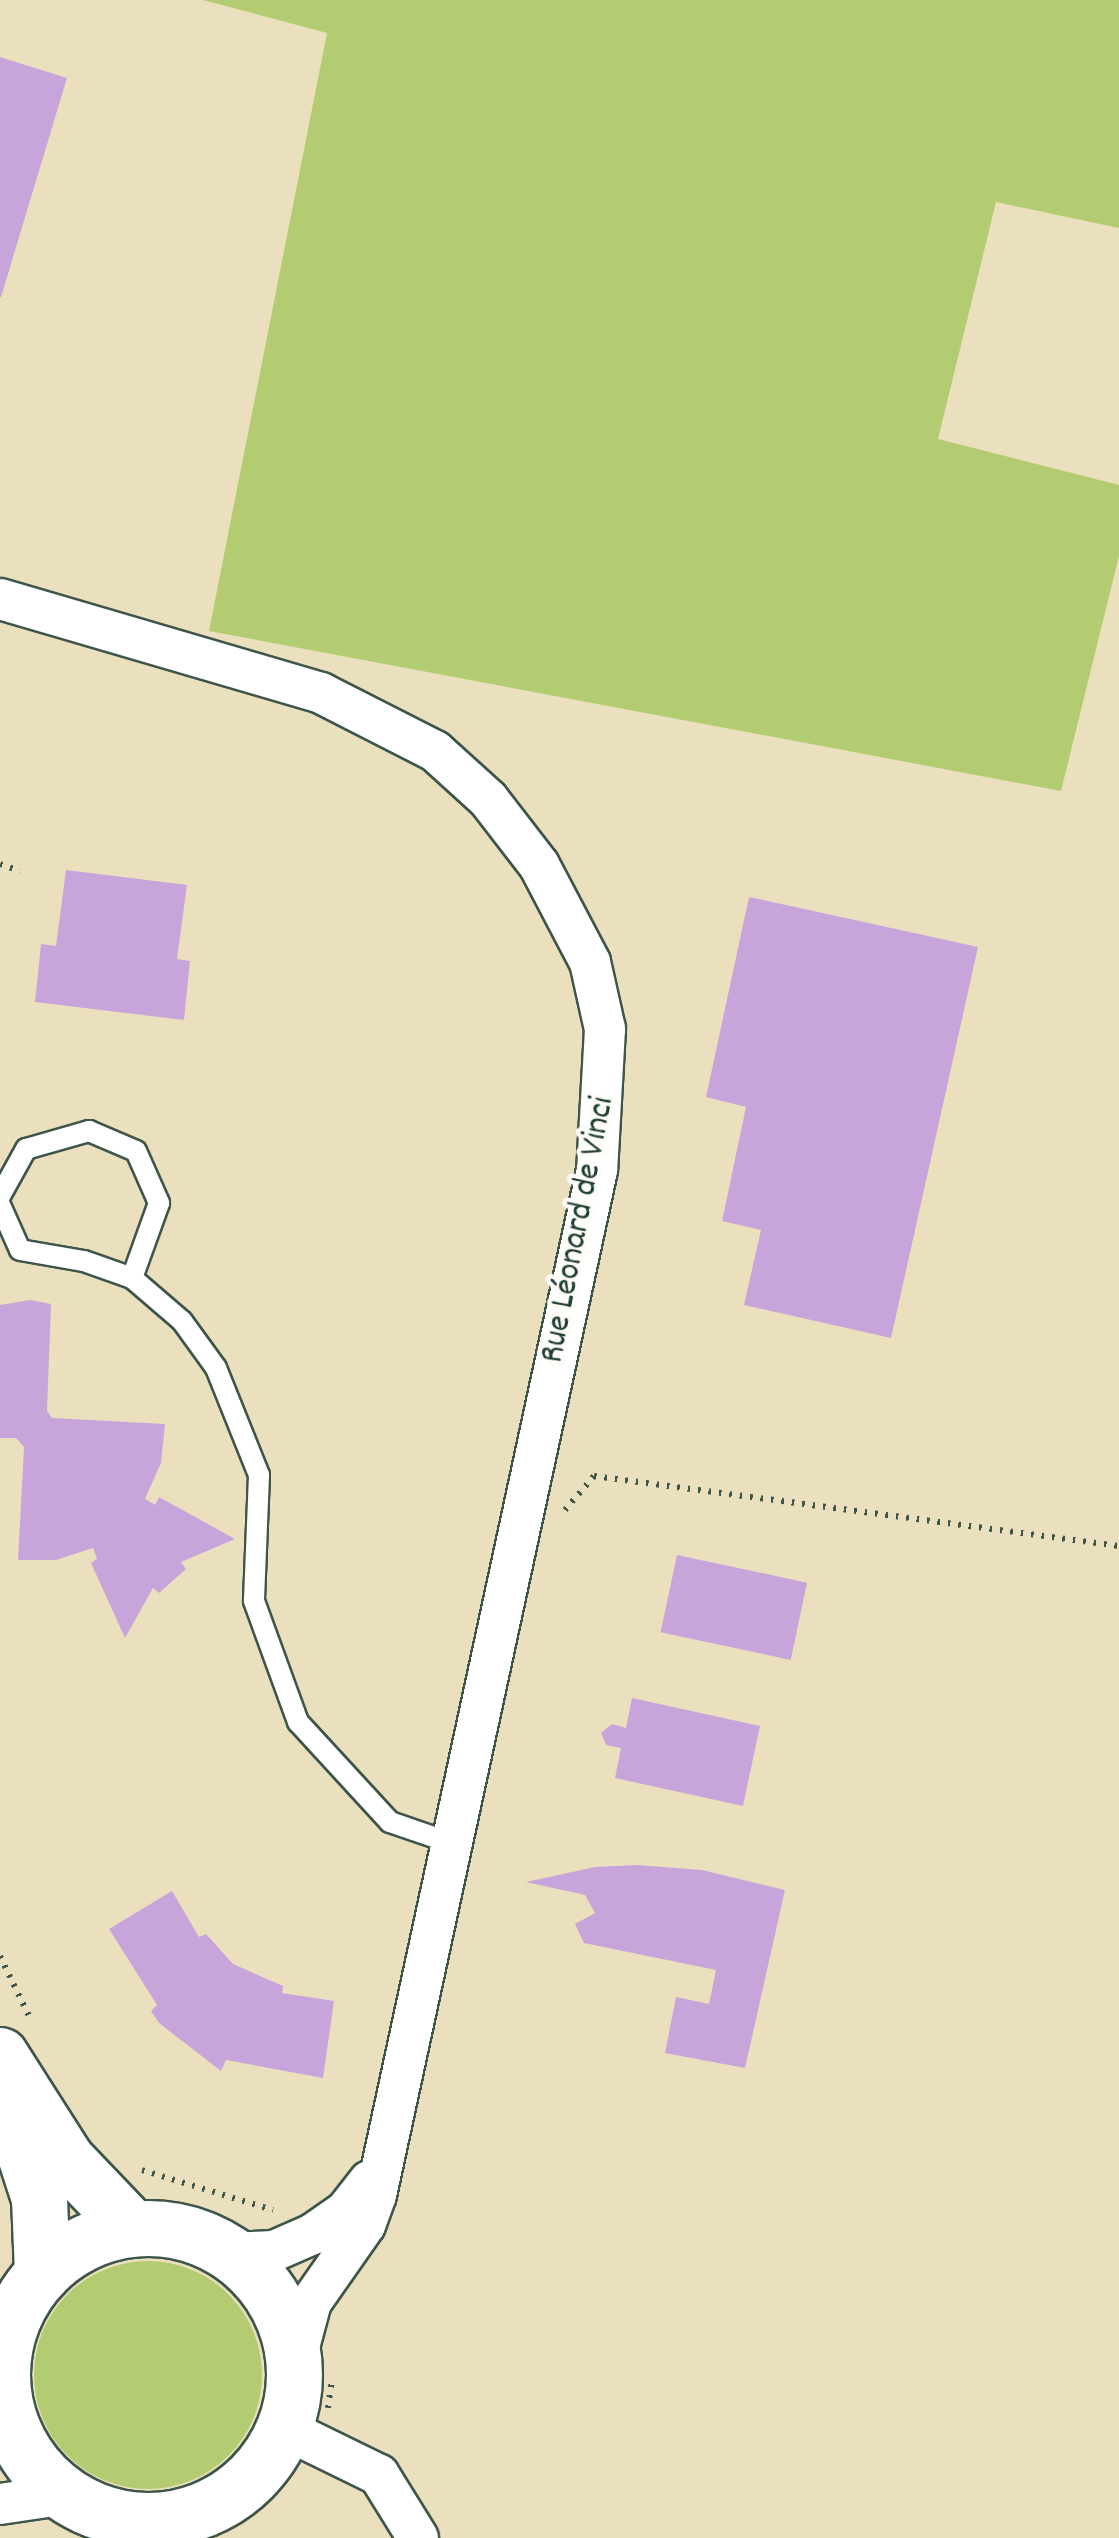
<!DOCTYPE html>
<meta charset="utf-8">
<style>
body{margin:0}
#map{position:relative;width:1119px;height:2538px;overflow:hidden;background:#ebe0be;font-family:Dekko,sans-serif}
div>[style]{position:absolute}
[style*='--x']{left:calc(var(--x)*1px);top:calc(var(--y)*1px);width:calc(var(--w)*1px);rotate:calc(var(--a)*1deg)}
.green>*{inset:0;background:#b3cc72}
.round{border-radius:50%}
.building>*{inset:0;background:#c7a5da;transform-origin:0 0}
.path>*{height:6px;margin-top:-3px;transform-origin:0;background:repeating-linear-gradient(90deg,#3e5549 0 2.5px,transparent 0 10.5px)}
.roads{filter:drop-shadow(2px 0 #3e5549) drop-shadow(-2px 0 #3e5549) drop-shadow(0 2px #3e5549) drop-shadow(0 -2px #3e5549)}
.lane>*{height:20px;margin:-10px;padding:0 10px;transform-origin:10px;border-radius:10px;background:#fff}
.street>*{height:40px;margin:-20px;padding:0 20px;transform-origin:20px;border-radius:20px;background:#fff}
.secondary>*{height:55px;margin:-27.5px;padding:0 27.5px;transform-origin:27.5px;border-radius:27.5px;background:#fff}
.secondary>.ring{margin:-27.5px;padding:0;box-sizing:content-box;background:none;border:55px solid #fff;border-radius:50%}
span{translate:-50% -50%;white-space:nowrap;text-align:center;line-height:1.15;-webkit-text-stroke:9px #fdfcf7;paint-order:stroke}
.street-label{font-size:35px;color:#1f3d34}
</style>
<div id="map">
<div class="green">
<div style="clip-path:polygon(203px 0,1119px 0,1119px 228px,996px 202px,938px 439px,1119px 485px,1119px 556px,1061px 791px,209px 631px,327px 33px)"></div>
<div class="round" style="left:34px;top:2261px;width:228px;height:228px"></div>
</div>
<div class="building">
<div style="clip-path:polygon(0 57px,67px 78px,1px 297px,0 297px)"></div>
<div style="clip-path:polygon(66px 870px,187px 885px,177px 959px,190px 961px,184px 1020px,35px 1002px,41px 944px,56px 946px)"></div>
<div style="clip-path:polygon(749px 897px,978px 947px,891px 1338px,744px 1305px,761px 1230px,722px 1221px,746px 1107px,706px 1097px)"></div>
<div style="clip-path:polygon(30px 1300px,51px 1304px,47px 1411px,52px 1418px,165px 1424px,161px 1463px,145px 1499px,155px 1505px,159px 1497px,235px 1539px,181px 1562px,186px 1569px,159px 1593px,153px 1588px,125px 1638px,91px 1563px,97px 1559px,93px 1548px,56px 1560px,18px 1560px,24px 1447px,16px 1438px,0 1438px,0 1305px)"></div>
<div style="left:677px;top:1555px;width:133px;height:79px;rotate:12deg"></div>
<div style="clip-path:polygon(632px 1698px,760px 1726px,743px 1806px,615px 1778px,621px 1748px,606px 1745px,601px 1733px,612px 1724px,626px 1728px)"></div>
<div style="clip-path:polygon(637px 1865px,702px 1870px,785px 1890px,745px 2068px,665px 2053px,676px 1997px,709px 2004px,716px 1970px,584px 1943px,575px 1924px,595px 1913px,585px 1895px,526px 1882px,595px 1867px)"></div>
<div style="clip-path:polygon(172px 1891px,199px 1937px,206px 1934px,233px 1964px,283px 1986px,282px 1993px,334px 2001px,323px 2078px,226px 2060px,221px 2071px,159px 2023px,151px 2011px,157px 2005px,109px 1929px)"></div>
</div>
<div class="path">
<div style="--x:0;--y:864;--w:21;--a:19"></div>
<div style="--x:565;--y:1510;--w:45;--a:-49.5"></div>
<div style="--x:594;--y:1476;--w:530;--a:7.59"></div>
<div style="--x:0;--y:1956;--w:71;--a:64.2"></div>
<div style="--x:142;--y:2170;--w:137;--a:17"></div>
<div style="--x:328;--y:2408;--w:27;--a:-82"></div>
</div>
<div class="roads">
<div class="lane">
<div style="--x:0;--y:1196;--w:54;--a:-61"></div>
<div style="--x:26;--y:1149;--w:66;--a:-15.9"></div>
<div style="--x:89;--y:1131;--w:51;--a:23.1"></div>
<div style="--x:136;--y:1151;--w:57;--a:66.1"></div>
<div style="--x:159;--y:1203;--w:80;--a:109.8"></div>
<div style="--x:0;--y:1205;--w:49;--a:66"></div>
<div style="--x:20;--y:1250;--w:65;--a:9.8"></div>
<div style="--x:84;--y:1261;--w:51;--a:19.5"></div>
<div style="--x:132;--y:1278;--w:66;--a:40.7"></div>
<div style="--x:182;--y:1321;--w:58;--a:54.1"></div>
<div style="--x:216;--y:1368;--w:115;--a:68.1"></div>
<div style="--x:259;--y:1475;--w:126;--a:92.3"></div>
<div style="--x:254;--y:1601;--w:129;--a:70"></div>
<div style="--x:298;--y:1722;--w:136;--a:47.4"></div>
<div style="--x:390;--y:1822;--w:68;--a:19"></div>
</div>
<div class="street">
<div style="--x:0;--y:599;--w:334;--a:16.3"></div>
<div style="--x:321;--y:693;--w:128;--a:27"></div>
<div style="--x:435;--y:751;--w:72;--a:42.2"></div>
<div style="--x:488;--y:799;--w:83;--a:52.3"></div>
<div style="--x:539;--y:865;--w:110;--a:62.3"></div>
<div style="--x:590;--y:962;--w:69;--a:77.4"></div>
<div style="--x:605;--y:1029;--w:141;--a:93.2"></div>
<div style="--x:597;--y:1170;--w:1049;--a:102.17"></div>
<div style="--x:376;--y:2195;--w:32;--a:110"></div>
<div style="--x:365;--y:2225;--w:94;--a:125"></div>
<div style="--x:311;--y:2302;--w:66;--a:104.9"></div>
<div style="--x:230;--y:2253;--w:44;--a:-2.6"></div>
<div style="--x:274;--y:2251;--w:43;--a:-23.6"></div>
<div style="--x:313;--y:2234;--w:39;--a:-35"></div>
<div style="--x:345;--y:2212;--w:39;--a:-52"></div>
<div style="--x:0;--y:2421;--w:21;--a:-76"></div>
<div style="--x:283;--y:2428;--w:107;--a:26.1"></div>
<div style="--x:379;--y:2475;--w:74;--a:58.2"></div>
<div style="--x:0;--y:2504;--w:68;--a:-8.5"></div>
</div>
<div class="secondary">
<div style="--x:0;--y:2055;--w:125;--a:57.5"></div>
<div style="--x:67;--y:2160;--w:95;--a:46.3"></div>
<div style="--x:10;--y:2109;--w:94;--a:72"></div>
<div style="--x:39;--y:2198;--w:76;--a:87.7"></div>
<div class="ring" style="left:2px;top:2228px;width:237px;height:237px"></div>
</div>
</div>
<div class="street-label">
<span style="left:579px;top:1230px;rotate:-79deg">Rue Léonard de Vinci</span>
</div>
</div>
